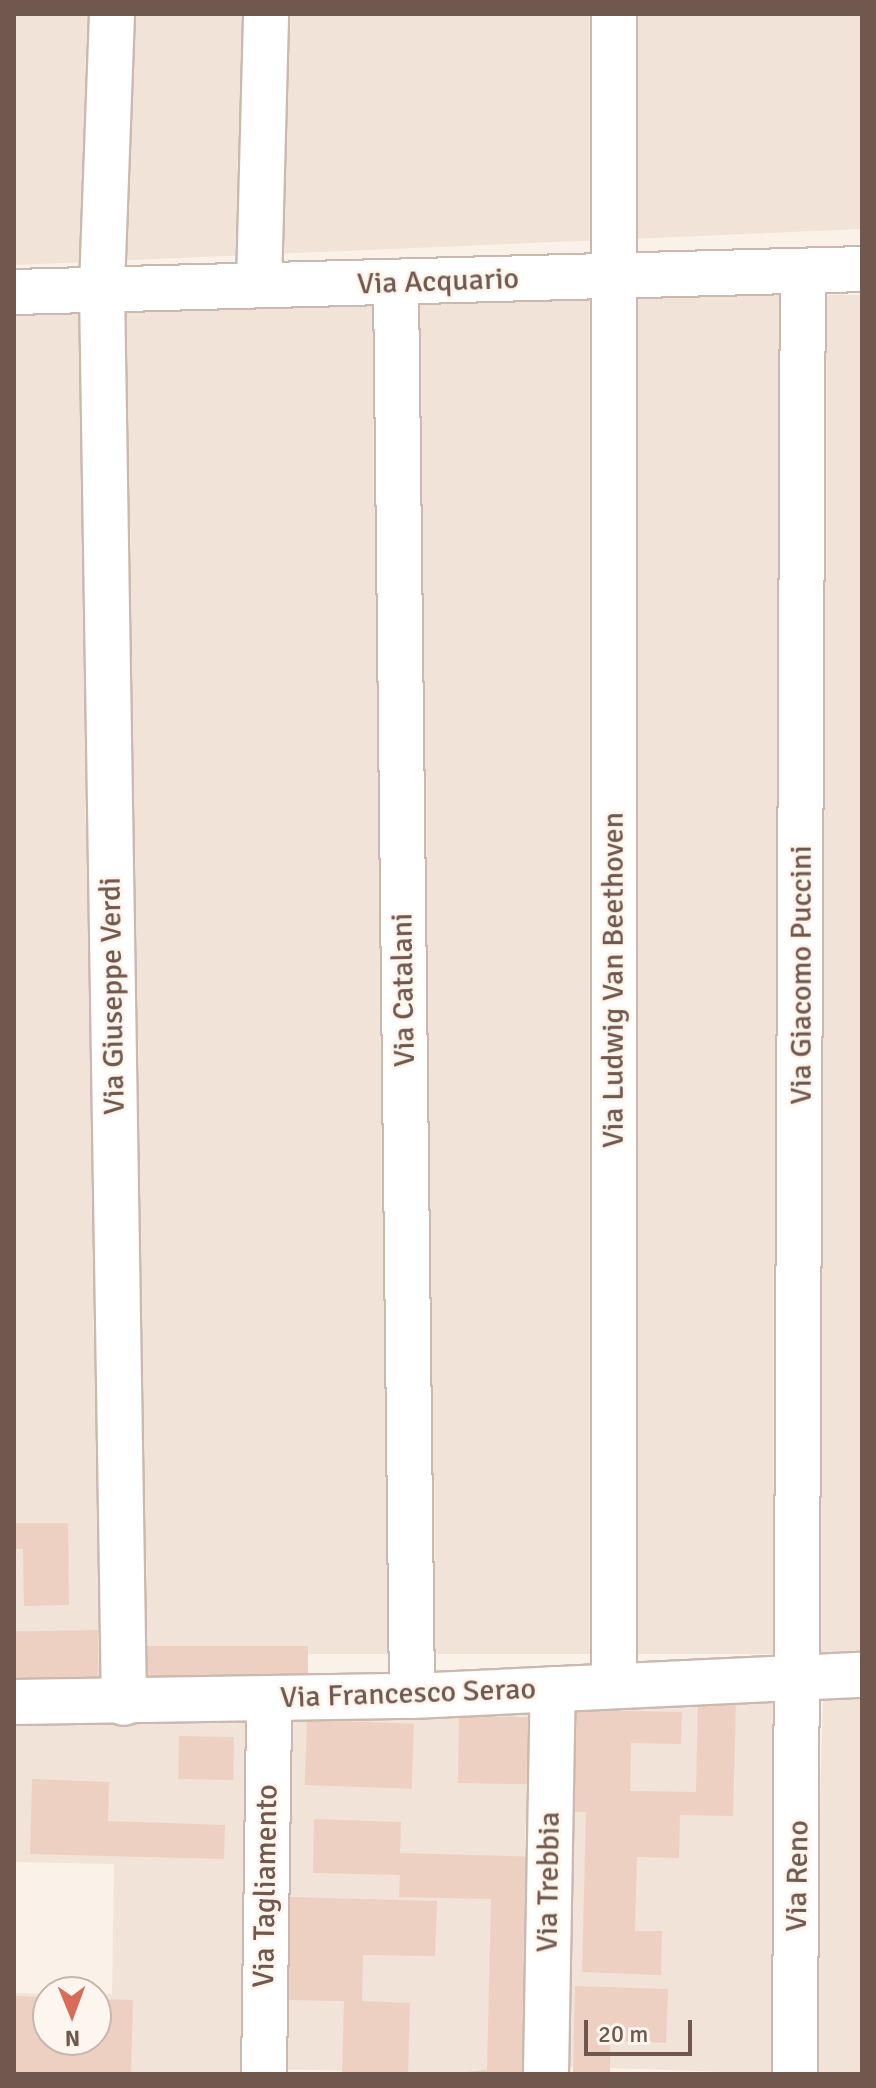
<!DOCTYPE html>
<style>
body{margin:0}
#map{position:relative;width:876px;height:2088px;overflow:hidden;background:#faf1e8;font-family:Signika,sans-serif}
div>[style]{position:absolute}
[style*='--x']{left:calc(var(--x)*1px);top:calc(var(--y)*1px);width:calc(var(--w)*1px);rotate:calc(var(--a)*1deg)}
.residential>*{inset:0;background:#f1e3d7;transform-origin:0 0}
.building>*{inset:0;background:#edd0c2;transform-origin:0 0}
.roads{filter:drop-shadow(2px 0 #cbb9af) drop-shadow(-2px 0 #cbb9af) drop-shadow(0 2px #cbb9af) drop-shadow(0 -2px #cbb9af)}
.minor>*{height:44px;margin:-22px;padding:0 22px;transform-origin:22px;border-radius:22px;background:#fff}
span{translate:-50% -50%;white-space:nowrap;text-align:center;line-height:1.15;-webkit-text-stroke:6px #fdf6ee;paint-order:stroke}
.street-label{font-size:30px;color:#71584f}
.frame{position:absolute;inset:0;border:16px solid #71584f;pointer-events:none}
.north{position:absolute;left:32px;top:1976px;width:80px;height:80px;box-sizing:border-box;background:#fdf6ee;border:2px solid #c5b7ae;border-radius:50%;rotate:179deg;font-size:22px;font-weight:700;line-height:32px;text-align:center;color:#71584f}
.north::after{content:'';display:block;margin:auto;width:28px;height:36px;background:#d76c5a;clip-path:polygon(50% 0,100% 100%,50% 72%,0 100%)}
.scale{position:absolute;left:584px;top:2020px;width:108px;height:36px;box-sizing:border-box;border:4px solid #71584f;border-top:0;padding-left:10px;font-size:24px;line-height:28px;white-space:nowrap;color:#71584f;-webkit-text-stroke:6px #fdf6ee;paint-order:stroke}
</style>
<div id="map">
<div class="residential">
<div style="clip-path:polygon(14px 14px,862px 14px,862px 229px,14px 265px)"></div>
<div style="left:862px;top:295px;width:1359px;height:848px;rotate:90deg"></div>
<div style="clip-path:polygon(862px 1687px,862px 2074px,812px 2074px,823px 1702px,830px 1689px)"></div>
<div style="left:791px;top:1693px;width:381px;height:232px;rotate:92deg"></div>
<div style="left:547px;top:1707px;width:367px;height:267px;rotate:91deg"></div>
<div style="clip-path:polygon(259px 1719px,254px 2074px,14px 2074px,14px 1993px,48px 1994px,48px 2040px,96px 2040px,96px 1994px,112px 1994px,114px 1864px,14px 1862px,14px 1722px)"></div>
</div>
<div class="building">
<div style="clip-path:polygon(14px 1523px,68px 1523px,69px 1605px,24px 1606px,23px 1549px,14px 1549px)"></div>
<div style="left:98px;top:1630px;width:56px;height:84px;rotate:89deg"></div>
<div style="left:308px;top:1646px;width:43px;height:177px;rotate:90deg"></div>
<div style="clip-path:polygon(698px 1700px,736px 1701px,733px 1816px,680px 1815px,679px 1858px,637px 1857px,635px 1931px,662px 1931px,661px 1975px,582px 1972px,586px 1812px,573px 1812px,576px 1710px,682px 1712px,681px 1744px,631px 1743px,630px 1791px,696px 1792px)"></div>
<div style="left:459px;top:1716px;width:85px;height:67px;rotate:1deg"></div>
<div style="left:307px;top:1720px;width:107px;height:65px;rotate:2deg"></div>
<div style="left:179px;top:1736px;width:55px;height:43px;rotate:1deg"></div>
<div style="clip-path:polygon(32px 1779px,109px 1782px,108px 1821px,225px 1825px,224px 1859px,30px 1854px)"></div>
<div style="clip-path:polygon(314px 1819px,401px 1822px,400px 1853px,542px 1857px,536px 2074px,444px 2074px,487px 2070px,491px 1899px,399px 1897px,400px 1875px,313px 1873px)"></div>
<div style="clip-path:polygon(290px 1897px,437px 1901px,435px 1956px,363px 1955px,362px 2001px,410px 2003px,408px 2074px,342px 2074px,344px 2001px,288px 2000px)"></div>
<div style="clip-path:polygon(575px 1986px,668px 1989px,666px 2043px,610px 2041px,610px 2074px,573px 2074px)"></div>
<div style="clip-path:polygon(14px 1996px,48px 1997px,48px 2040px,96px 2040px,96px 1999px,133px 2000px,131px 2074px,14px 2074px)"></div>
</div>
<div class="roads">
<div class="minor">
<div style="--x:112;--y:14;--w:275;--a:92.1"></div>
<div style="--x:102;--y:289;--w:1414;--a:89.11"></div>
<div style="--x:396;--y:284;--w:1412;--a:89.35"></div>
<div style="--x:259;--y:285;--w:271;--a:-88.5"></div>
<div style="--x:14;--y:292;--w:848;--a:-1.55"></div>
<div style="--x:614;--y:1684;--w:1670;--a:-90"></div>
<div style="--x:14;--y:1702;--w:398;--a:-0.9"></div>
<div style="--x:412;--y:1696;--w:450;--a:-2.7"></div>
<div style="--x:264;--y:2074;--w:376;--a:-89.2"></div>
<div style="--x:546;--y:2074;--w:385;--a:-89"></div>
<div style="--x:795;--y:2074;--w:1802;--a:-89.75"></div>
</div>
</div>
<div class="street-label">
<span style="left:438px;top:282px;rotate:-2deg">Via Acquario</span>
<span style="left:802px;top:975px;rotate:-90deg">Via Giacomo Puccini</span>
<span style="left:614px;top:980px;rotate:-90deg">Via Ludwig Van Beethoven</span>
<span style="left:404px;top:990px;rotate:-91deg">Via Catalani</span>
<span style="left:113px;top:996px;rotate:-91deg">Via Giuseppe Verdi</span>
<span style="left:408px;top:1694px;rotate:-2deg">Via Francesco Serao</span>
<span style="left:798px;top:1876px;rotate:-89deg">Via Reno</span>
<span style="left:549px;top:1882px;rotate:-89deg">Via Trebbia</span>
<span style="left:266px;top:1886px;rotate:-89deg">Via Tagliamento</span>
</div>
<div class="frame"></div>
<div class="north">N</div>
<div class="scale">20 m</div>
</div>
